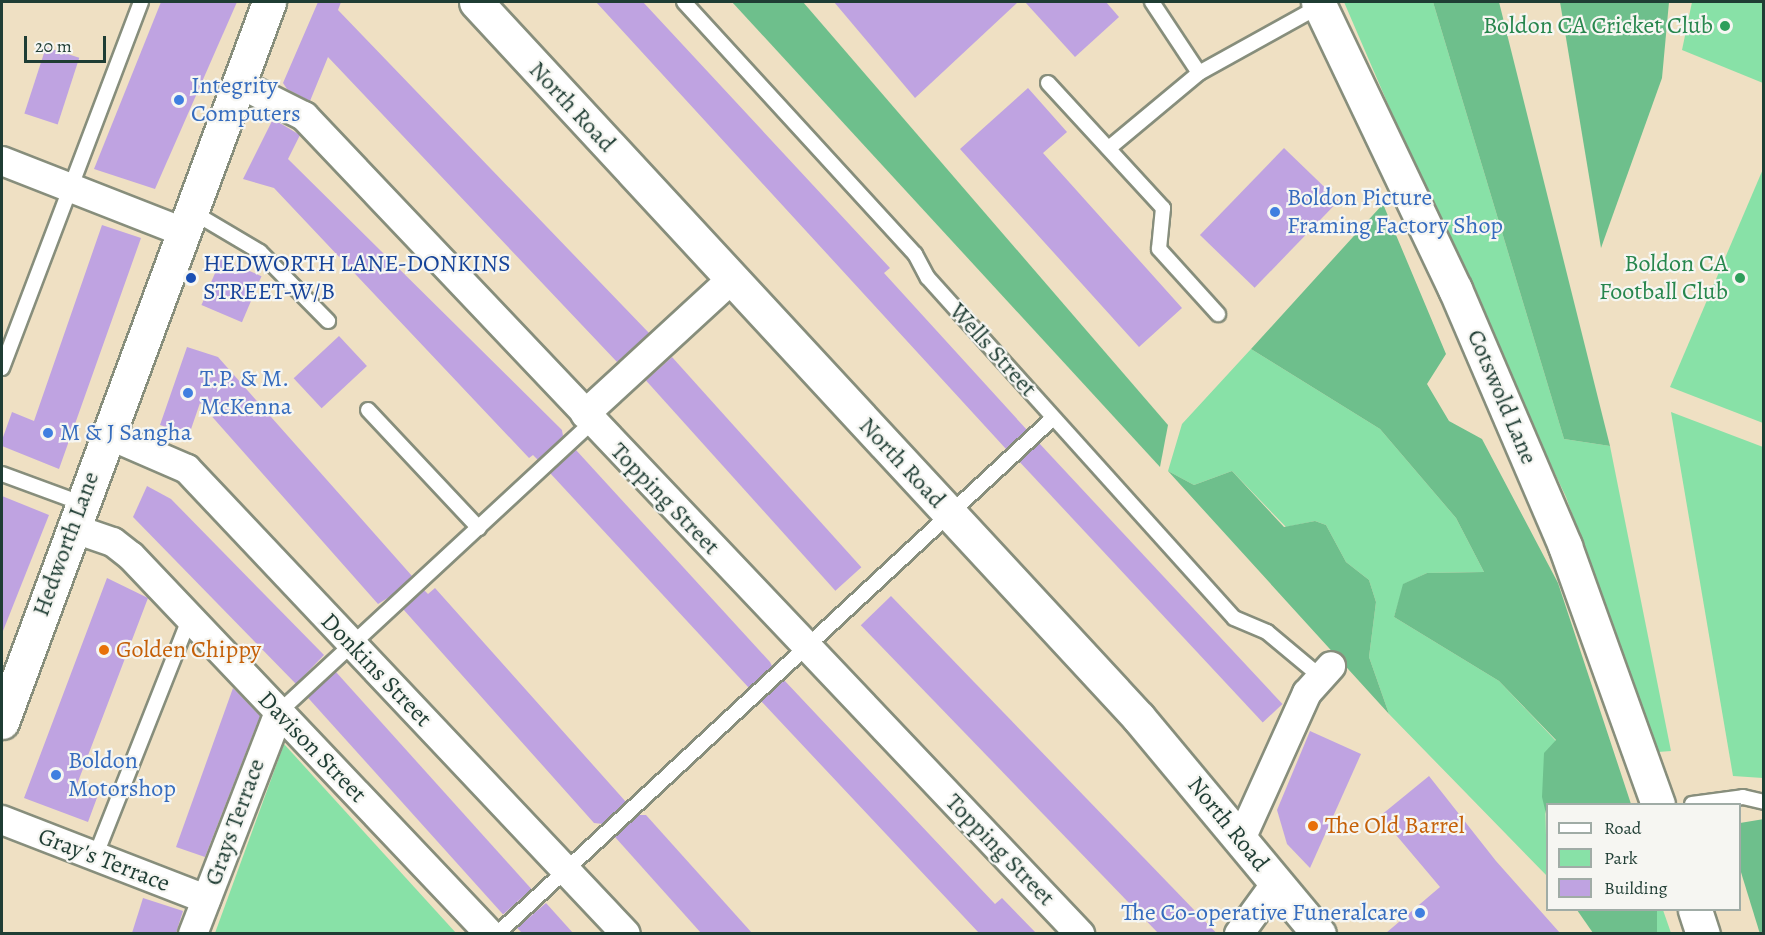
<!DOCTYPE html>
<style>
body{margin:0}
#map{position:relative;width:1765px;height:935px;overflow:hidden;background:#efe0c3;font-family:Alegreya,serif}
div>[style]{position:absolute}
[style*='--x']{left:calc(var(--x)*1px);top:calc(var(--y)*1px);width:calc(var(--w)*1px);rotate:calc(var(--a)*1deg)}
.green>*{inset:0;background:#88e1a7}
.forest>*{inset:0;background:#6ebf8c}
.building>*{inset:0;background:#bfa3e1;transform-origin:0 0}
.roads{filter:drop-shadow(2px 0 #878e7c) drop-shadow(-2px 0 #878e7c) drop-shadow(0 2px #878e7c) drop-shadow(0 -2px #878e7c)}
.service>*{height:14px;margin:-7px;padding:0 7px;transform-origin:7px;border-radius:7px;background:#fff}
.minor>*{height:28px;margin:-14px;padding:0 14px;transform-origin:14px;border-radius:14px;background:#fff}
.tertiary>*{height:33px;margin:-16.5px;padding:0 16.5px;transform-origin:16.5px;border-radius:16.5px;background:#fff}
.dots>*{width:16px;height:16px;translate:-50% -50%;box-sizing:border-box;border:3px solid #f6f6f2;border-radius:50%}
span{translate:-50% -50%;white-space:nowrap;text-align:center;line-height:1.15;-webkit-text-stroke:4.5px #f6f6f2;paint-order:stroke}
.leisure-label{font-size:24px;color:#27864d}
.right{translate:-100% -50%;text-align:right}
.shop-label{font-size:24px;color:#366cbe}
.left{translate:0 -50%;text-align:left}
.street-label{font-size:24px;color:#1f3d34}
.transit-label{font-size:24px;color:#164399}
.food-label{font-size:24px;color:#c56008}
.frame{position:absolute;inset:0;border:3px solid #1f3d34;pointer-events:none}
.legend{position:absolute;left:1546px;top:803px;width:195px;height:108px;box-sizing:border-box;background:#f6f6f2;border:2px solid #a0aca6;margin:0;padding:8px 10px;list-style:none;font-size:18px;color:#1f3d34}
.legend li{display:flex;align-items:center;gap:12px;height:30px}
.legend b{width:30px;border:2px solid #a0aca6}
.scale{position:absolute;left:24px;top:36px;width:82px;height:27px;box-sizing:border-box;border:3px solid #1f3d34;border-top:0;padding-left:8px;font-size:18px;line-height:21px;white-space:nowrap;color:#1f3d34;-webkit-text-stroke:4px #f6f6f2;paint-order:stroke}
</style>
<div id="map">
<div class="green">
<div style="clip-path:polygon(1344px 2px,1433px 2px,1564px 439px,1610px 446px,1671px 751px,1658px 752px,1566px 497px,1459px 269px)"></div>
<div style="clip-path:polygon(1692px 2px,1763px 2px,1763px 83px,1682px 50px)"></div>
<div style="clip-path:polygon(1763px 169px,1763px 423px,1670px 387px)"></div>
<div style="clip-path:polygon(1251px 349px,1380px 429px,1456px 518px,1484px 572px,1427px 573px,1404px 584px,1394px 617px,1499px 681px,1556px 741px,1544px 754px,1547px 876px,1389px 714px,1369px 657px,1376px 602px,1369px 580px,1346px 562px,1326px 525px,1315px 521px,1286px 527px,1232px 471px,1194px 485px,1168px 471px,1182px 424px)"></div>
<div style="clip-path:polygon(1671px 412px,1763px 447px,1763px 778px,1733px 776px)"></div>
<div style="clip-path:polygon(284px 744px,456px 933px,215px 933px)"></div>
<div style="clip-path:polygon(1657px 910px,1663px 910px,1671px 933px,1657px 933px)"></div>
</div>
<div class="forest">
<div style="clip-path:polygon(732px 2px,803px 2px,1168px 425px,1160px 467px)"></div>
<div style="clip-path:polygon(1433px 2px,1499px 2px,1610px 446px,1564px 439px)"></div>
<div style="clip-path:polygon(1560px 2px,1669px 2px,1662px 78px,1601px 248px)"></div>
<div style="clip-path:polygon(1383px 204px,1446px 354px,1427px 384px,1449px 421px,1482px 439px,1558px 583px,1631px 804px,1548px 804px,1547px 818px,1542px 797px,1544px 753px,1556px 740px,1499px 681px,1394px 617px,1403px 584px,1427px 573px,1484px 572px,1456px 518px,1380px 429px,1251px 349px)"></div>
<div style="clip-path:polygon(1168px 471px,1194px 485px,1232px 471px,1284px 527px,1315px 521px,1326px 525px,1346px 562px,1369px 580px,1376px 602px,1369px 657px,1389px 714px)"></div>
<div style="clip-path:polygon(1764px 819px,1764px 933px,1760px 934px,1740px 869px,1740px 823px)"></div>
<div style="clip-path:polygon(1577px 910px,1657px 910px,1657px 933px,1593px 933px)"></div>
</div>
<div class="building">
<div style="clip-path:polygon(161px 2px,237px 2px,155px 189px,94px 169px)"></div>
<div style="clip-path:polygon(318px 2px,341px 2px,338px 10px,649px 333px,617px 362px,328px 57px,310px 101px,287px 89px,283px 83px)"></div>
<div style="clip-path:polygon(596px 2px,643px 2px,890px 268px,884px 273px,1027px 430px,1006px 449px)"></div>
<div style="clip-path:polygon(834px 2px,1018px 2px,915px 98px)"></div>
<div style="clip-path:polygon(1025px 2px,1106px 2px,1119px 17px,1075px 57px)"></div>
<div style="left:46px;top:47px;width:35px;height:70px;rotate:18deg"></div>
<div style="clip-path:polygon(1028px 88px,1067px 132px,1043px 153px,1182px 308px,1139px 347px,960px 149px)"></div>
<div style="clip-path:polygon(273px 119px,300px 135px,288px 159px,562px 430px,563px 436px,538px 460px,533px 455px,529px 458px,274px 188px,243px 179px)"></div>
<div style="left:1284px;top:148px;width:76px;height:121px;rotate:44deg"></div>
<div style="clip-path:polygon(102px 225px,141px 238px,59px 469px,2px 446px,2px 440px,12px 412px,34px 421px)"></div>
<div style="left:221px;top:259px;width:44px;height:50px;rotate:23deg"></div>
<div style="left:339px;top:336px;width:41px;height:62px;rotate:47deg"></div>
<div style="clip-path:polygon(187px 347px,218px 357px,412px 576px,391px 596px,378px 604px,200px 403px,189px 435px,160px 425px)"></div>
<div style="left:672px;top:357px;width:283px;height:35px;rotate:48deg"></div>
<div style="left:1039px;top:443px;width:357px;height:27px;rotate:47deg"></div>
<div style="clip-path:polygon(576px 450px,770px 662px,772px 666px,749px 688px,550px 473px)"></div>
<div style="clip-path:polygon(147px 486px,171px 499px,324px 655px,296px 684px,133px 517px)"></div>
<div style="clip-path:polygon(2px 496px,49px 515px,3px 631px,2px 631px)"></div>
<div style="clip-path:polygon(107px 578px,148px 598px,76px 787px,98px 795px,88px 822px,24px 798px)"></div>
<div style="clip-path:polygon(435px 588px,626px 802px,603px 824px,594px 823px,403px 609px,424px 590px,428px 594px)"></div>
<div style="left:891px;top:596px;width:468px;height:42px;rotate:46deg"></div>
<div style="left:336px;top:672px;width:292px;height:38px;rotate:48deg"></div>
<div style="clip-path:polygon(784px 680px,995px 904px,1002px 898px,1036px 933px,979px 933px,761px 701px)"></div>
<div style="clip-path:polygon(233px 688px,260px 716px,205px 857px,176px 847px)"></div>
<div style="clip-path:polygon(1310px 731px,1361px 754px,1310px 868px,1287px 844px,1277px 810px)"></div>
<div style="clip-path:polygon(1429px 776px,1496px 861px,1560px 933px,1386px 933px,1440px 887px,1380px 816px)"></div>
<div style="clip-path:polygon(638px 815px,646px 815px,752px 933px,701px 933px,615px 837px)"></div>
<div style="clip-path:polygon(143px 898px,183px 911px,176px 933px,132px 933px)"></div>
<div style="clip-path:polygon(546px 903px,573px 933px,522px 933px,517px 928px)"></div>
</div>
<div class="roads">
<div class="service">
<div style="--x:684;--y:2;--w:342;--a:47.5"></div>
<div style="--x:915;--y:254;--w:27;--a:62"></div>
<div style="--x:928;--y:278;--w:457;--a:48"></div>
<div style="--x:1234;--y:618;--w:36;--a:23"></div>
<div style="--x:1267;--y:632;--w:70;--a:39.8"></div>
<div style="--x:1152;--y:2;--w:85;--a:56.5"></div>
<div style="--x:1048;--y:83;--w:170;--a:47.4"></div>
<div style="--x:1163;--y:208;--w:41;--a:95.6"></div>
<div style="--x:1159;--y:249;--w:88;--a:47.8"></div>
<div style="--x:1109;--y:148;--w:117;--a:-39.8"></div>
<div style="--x:1199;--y:73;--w:138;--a:-29"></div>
<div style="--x:191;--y:211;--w:80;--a:30.7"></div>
<div style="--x:260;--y:252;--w:97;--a:45.4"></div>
<div style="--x:2;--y:368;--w:392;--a:-69.2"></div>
<div style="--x:368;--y:410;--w:162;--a:46.8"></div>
<div style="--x:2;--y:474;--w:84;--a:20.2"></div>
<div style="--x:279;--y:712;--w:427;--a:-42.8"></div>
<div style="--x:1692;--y:804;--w:51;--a:-7.8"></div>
<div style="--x:1743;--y:797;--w:22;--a:13"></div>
<div style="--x:95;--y:857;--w:258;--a:-68.4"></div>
<div style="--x:497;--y:934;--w:759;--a:-42.86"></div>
</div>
<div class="minor">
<div style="--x:238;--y:83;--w:74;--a:26.6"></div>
<div style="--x:304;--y:116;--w:1128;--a:46.51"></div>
<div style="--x:2;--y:161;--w:192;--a:21.4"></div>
<div style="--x:585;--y:414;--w:200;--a:-42.6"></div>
<div style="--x:106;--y:434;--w:88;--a:23.4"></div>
<div style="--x:187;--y:469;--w:639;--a:46.65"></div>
<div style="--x:72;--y:528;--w:43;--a:18.9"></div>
<div style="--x:113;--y:542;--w:23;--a:38"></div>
<div style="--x:131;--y:556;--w:521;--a:46.48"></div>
<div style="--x:2;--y:820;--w:219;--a:21.2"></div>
<div style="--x:1241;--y:839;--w:160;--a:-65.7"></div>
<div style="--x:1307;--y:693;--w:36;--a:-48"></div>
<div style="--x:193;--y:934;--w:238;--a:-68.8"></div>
<div style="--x:1239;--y:934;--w:63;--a:-54"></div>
</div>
<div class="tertiary">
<div style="--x:476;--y:2;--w:976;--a:47.2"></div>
<div style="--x:1139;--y:718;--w:281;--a:50.2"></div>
<div style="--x:1318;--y:2;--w:318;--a:64.5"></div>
<div style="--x:1455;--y:289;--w:280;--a:66.8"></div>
<div style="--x:1565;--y:546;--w:274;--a:70.2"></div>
<div style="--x:2;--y:722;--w:768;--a:-69.65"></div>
<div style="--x:1695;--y:910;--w:25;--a:72"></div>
</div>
</div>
<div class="dots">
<div style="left:1725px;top:26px;background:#2e9e5b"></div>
<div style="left:179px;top:100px;background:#3f7fe0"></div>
<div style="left:1275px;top:212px;background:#3f7fe0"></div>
<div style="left:191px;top:278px;background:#1a4fb4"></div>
<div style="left:1740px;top:278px;background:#2e9e5b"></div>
<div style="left:188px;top:393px;background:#3f7fe0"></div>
<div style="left:48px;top:433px;background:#3f7fe0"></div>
<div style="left:104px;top:650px;background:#e8710a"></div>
<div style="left:56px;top:775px;background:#3f7fe0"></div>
<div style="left:1313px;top:826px;background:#e8710a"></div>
<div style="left:1420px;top:913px;background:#3f7fe0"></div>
</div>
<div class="leisure-label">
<span class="right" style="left:1713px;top:26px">Boldon CA Cricket Club</span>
<span class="right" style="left:1728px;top:278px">Boldon CA<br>Football Club</span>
</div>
<div class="shop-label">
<span class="left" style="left:191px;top:100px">Integrity<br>Computers</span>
<span class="left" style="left:1287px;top:212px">Boldon Picture<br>Framing Factory Shop</span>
<span class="left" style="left:200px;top:393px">T.P. &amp; M.<br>McKenna</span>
<span class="left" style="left:60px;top:433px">M &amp; J Sangha</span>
<span class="left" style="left:68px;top:775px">Boldon<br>Motorshop</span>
<span class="right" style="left:1408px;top:913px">The Co-operative Funeralcare</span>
</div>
<div class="street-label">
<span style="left:572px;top:107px;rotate:47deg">North Road</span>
<span style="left:993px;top:350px;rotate:48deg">Wells Street</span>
<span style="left:1502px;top:397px;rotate:67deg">Cotswold Lane</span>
<span style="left:902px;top:463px;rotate:47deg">North Road</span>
<span style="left:665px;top:499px;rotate:46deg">Topping Street</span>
<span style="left:66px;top:544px;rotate:-70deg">Hedworth Lane</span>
<span style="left:376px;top:670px;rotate:46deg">Donkins Street</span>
<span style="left:312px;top:747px;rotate:46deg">Davison Street</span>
<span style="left:235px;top:822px;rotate:-70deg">Grays Terrace</span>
<span style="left:1228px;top:824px;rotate:51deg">North Road</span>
<span style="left:1000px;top:850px;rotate:46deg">Topping Street</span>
<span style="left:104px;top:860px;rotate:21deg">Gray's Terrace</span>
</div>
<div class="transit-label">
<span class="left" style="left:203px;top:278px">HEDWORTH LANE-DONKINS<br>STREET-W/B</span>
</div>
<div class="food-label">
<span class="left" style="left:116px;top:650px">Golden Chippy</span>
<span class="left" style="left:1325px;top:826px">The Old Barrel</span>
</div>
<div class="frame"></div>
<ul class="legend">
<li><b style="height:8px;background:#fff"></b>Road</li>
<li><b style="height:16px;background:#88e1a7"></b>Park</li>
<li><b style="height:16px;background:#bfa3e1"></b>Building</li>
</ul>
<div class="scale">20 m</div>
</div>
